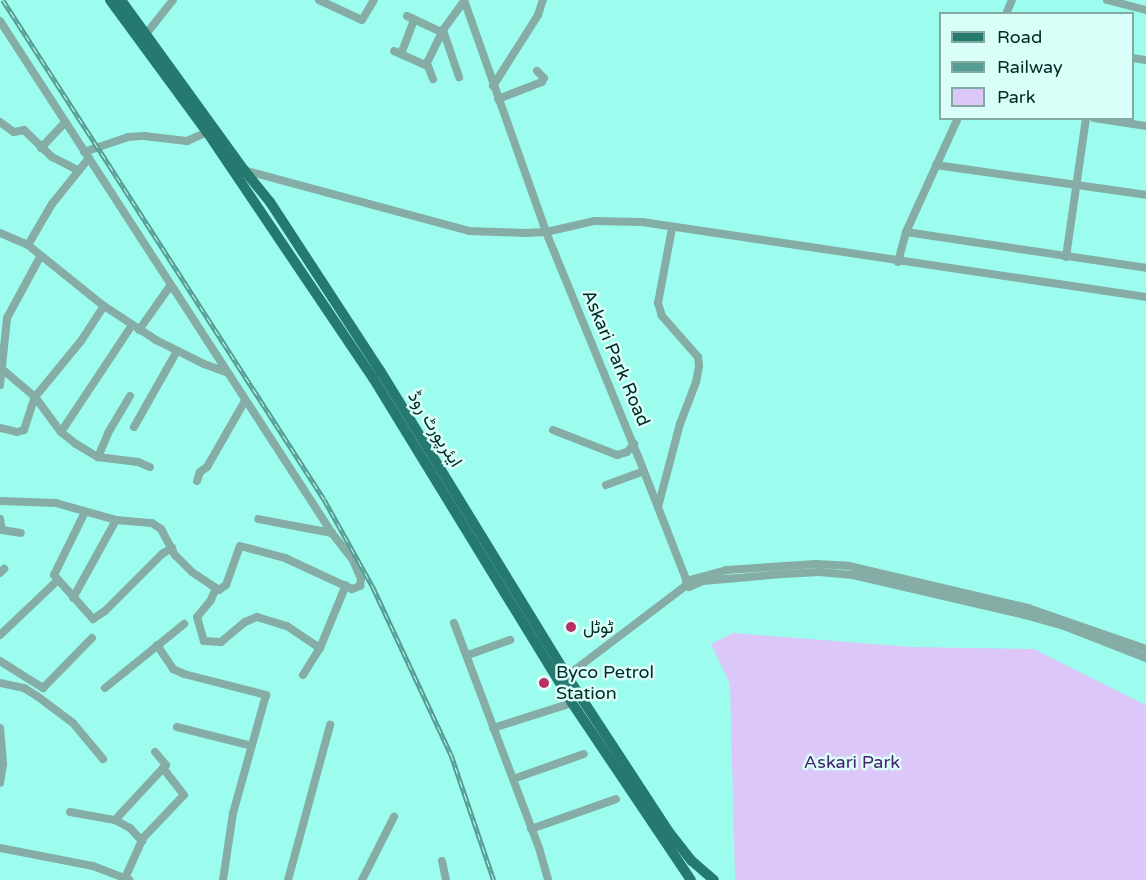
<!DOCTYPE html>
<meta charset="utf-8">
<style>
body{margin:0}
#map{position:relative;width:1146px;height:880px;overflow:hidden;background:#9cfdee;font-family:"Varela Round",Vazirmatn,sans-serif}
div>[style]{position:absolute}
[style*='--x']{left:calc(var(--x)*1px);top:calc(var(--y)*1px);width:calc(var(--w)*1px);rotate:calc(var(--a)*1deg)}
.green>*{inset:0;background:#dbc7f8}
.minor>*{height:8px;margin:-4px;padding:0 4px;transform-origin:4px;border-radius:4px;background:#86aca6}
.major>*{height:10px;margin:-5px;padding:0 5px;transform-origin:5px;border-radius:5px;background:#26796f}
.rail>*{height:4.5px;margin-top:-2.25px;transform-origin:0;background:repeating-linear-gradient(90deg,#dafef8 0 7px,#559d93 0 14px);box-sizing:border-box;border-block:2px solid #559d93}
.dots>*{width:16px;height:16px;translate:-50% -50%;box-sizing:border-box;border:3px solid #dafef8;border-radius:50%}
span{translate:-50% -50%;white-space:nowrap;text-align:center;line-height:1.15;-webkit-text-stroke:5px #dafef8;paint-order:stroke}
.street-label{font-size:18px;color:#002924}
.poi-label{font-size:18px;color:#002924}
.left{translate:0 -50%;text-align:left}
.park-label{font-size:18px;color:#48206e}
.legend{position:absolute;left:939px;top:12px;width:195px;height:108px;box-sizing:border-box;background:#dafef8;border:2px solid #83a9a3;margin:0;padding:8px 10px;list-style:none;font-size:18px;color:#002924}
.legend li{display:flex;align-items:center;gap:12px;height:30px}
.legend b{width:30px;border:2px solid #83a9a3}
</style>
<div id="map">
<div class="green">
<div style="clip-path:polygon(733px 633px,912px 647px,1034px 649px,1146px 705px,1146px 880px,735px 880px,730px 684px,711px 644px)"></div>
</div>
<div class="minor">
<div style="--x:319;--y:0;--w:47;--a:24.9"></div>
<div style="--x:362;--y:20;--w:23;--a:-59"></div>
<div style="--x:464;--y:0;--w:246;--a:70.5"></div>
<div style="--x:546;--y:232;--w:242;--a:67.7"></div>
<div style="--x:638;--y:456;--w:137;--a:68.7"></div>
<div style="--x:688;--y:584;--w:152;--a:142.8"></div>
<div style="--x:1107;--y:0;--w:40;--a:14.4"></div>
<div style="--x:1006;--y:14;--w:15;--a:-67"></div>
<div style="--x:407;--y:16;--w:38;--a:25"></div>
<div style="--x:0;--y:21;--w:610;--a:57.04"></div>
<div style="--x:443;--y:30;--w:50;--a:71.2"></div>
<div style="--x:146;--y:34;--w:43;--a:-51.5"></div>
<div style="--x:394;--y:51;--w:37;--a:24"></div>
<div style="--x:428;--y:66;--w:14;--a:69"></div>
<div style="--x:401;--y:54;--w:36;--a:-69"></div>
<div style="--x:1132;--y:58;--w:14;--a:8"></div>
<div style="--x:426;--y:65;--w:39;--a:-64"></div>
<div style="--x:443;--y:30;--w:36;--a:-54"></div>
<div style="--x:493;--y:86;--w:84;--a:-57.6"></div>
<div style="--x:538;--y:15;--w:16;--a:-72"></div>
<div style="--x:498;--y:99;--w:47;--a:-21.1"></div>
<div style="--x:542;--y:82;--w:4;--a:-63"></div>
<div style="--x:544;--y:78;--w:10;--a:-135"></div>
<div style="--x:1094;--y:118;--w:53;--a:8.7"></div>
<div style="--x:0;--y:122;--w:17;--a:36"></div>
<div style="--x:14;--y:132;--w:10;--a:-11"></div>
<div style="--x:24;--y:130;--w:39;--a:44"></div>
<div style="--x:52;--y:157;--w:30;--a:27"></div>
<div style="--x:41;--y:148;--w:35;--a:-47"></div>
<div style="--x:84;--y:152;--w:46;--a:-18.8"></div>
<div style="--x:128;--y:137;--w:16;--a:-4"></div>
<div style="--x:144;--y:136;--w:43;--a:6.6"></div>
<div style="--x:187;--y:141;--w:22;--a:-24"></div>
<div style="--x:936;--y:165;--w:212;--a:8.1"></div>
<div style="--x:243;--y:170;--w:234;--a:15.1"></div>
<div style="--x:469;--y:231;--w:57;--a:2"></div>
<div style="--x:526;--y:233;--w:20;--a:-3"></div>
<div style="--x:546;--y:232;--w:49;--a:-12.9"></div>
<div style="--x:594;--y:221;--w:48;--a:1.2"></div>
<div style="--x:642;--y:222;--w:510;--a:8.46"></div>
<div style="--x:906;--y:232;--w:243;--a:8.5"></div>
<div style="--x:0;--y:233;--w:30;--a:23"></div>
<div style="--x:28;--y:245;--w:97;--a:38.8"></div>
<div style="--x:104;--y:306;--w:62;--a:33.2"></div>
<div style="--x:156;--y:340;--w:54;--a:26.6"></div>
<div style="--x:204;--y:364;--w:23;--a:20"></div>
<div style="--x:28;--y:245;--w:48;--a:-59.7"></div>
<div style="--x:52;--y:204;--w:59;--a:-51.2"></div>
<div style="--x:1066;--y:257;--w:140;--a:-81.8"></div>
<div style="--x:898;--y:262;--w:31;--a:-75"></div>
<div style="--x:906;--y:232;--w:125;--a:-65.5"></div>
<div style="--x:139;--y:330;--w:54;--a:-54.8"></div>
<div style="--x:2;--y:369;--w:43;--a:40.3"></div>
<div style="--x:35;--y:397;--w:44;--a:53.4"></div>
<div style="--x:61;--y:432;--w:19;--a:39"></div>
<div style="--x:76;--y:444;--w:26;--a:31"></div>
<div style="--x:98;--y:457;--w:40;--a:7.1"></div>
<div style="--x:138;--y:462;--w:13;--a:23"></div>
<div style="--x:0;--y:385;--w:67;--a:-84"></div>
<div style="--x:7;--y:318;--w:69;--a:-61.6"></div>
<div style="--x:134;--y:427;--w:87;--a:-60.5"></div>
<div style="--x:0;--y:428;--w:17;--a:13"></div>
<div style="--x:17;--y:432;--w:7;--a:-16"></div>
<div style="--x:24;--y:430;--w:35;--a:-72"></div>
<div style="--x:35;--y:397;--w:72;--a:-50.6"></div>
<div style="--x:81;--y:341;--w:42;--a:-56.7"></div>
<div style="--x:553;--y:430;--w:69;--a:21.3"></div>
<div style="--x:617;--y:455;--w:10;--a:-17"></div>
<div style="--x:627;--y:452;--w:11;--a:-49"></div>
<div style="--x:61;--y:432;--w:128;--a:-56.4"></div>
<div style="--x:98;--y:457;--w:26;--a:-67"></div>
<div style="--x:108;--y:433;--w:43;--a:-59.3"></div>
<div style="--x:197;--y:481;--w:9;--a:-72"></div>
<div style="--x:200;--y:472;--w:9;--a:-36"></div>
<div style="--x:207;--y:467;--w:76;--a:-60.1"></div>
<div style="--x:606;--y:485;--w:40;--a:-20.2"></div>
<div style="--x:0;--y:501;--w:56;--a:2"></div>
<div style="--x:56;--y:503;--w:62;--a:15.8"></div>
<div style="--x:116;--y:520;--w:36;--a:5"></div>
<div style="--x:152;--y:523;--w:11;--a:34"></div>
<div style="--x:161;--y:529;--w:30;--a:62"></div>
<div style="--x:175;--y:555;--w:24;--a:45"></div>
<div style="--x:192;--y:572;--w:32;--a:34"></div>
<div style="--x:219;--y:590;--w:9;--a:-36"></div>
<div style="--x:226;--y:585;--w:41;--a:-70.3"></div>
<div style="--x:240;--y:546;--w:47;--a:14.9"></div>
<div style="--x:285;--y:558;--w:74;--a:24.8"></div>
<div style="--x:352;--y:589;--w:9;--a:-21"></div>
<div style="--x:360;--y:586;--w:7;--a:-82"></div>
<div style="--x:361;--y:579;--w:21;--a:-113"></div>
<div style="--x:353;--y:560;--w:34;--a:-128"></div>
<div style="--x:332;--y:533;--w:75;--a:-169.3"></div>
<div style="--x:658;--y:507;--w:86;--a:-75.2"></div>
<div style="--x:680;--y:424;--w:45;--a:-69.1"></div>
<div style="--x:696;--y:382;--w:16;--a:-79"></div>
<div style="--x:699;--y:366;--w:9;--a:-96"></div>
<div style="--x:698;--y:357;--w:55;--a:-131.3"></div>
<div style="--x:662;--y:316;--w:14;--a:-107"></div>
<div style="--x:658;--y:303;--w:76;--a:-79.4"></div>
<div style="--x:85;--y:512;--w:70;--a:116.2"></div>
<div style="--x:54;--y:575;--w:59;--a:48.4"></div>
<div style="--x:93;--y:619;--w:14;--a:-34"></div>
<div style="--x:105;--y:611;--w:81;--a:-45"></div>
<div style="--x:162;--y:554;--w:12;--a:-31"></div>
<div style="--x:0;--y:519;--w:11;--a:80"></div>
<div style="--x:2;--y:530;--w:19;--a:9"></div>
<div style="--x:0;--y:573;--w:6;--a:-45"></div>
<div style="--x:686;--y:581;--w:42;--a:-15"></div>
<div style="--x:727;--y:570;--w:89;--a:-3.9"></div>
<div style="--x:816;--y:564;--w:33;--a:3"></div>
<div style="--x:849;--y:566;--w:184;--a:13.2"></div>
<div style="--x:1028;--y:608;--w:125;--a:19.2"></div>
<div style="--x:688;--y:584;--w:3;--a:72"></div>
<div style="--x:689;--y:587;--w:15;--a:-23"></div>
<div style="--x:703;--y:581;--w:80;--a:-5"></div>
<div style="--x:783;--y:574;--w:36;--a:-3"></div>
<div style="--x:819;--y:572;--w:34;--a:5"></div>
<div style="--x:853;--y:575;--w:177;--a:13.1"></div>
<div style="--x:1025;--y:615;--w:41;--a:15.8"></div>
<div style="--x:1064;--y:626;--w:88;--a:21.3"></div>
<div style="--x:216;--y:588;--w:13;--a:113"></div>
<div style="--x:211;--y:600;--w:22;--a:129"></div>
<div style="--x:197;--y:617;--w:25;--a:74"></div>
<div style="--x:204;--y:641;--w:17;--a:3"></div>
<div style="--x:221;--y:642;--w:31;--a:-40"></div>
<div style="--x:245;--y:622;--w:13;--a:-23"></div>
<div style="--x:257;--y:617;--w:31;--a:17"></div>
<div style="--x:287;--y:626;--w:40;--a:34"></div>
<div style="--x:73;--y:598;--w:89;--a:-61.1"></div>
<div style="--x:454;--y:623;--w:241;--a:69.3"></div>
<div style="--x:539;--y:848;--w:33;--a:74"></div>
<div style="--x:0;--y:635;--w:79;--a:-43.5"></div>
<div style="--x:157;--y:645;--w:29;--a:56"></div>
<div style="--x:173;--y:669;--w:12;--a:24"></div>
<div style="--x:184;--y:674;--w:85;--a:14.4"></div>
<div style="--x:266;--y:695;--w:123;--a:105.6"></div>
<div style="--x:233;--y:813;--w:68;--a:98.5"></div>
<div style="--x:468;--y:655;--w:45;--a:-19.7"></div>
<div style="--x:0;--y:661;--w:51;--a:32.1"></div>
<div style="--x:43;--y:688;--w:70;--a:-45.6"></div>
<div style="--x:303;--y:675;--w:32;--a:-58"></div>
<div style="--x:320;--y:648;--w:68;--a:-67.6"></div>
<div style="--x:0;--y:683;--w:25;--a:12"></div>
<div style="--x:24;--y:688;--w:15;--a:32"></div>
<div style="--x:37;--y:696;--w:45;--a:36.9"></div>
<div style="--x:73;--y:723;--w:47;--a:50.2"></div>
<div style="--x:105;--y:688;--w:102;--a:-39"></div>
<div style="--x:177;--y:727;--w:77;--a:14.2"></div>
<div style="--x:0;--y:728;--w:36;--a:85"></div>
<div style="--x:3;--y:764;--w:19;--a:99"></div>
<div style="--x:493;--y:728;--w:83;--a:-17.6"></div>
<div style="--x:513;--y:779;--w:75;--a:-19.4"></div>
<div style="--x:70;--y:812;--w:46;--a:10.1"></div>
<div style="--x:115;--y:820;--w:17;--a:28"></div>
<div style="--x:130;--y:828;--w:18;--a:47"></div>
<div style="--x:115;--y:820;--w:75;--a:-47.2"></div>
<div style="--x:166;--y:765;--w:17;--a:-130"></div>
<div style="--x:531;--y:829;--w:90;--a:-19.4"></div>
<div style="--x:0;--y:848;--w:95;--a:11"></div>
<div style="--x:93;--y:866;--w:39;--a:21"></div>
<div style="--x:442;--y:861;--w:19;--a:78"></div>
<div style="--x:125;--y:878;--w:44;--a:-65.8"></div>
<div style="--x:143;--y:838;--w:59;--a:-46.4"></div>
<div style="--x:184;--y:795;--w:34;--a:-128"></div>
<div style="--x:288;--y:880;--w:161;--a:-74.8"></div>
<div style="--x:362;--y:880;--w:71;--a:-63.1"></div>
</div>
<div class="major">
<div style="--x:110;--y:0;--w:164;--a:53.7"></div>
<div style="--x:207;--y:132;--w:297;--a:56"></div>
<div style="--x:373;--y:378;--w:381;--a:58.5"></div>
<div style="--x:572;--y:703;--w:213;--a:56.1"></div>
<div style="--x:121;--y:0;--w:210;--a:54.1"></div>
<div style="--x:244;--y:170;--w:41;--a:50.9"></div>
<div style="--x:270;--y:202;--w:203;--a:56.9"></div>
<div style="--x:381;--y:372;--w:356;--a:58.5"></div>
<div style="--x:567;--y:676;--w:186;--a:56.8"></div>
<div style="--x:669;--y:832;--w:37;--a:52"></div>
<div style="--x:692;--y:861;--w:29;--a:41"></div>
</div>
<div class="rail">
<div style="--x:3;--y:0;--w:593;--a:57.25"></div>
<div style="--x:324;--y:499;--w:101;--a:60.9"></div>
<div style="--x:373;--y:587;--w:184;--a:65"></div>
<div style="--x:451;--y:754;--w:133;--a:71.2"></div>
</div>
<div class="dots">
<div style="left:571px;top:627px;background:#bb2e62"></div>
<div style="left:544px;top:683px;background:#bb2e62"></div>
</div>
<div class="street-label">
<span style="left:616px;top:358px;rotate:67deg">Askari Park Road</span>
<span style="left:435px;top:429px;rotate:58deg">ایئرپورٹ روڈ</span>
</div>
<div class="poi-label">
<span class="left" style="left:583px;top:627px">ٹوٹل</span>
<span class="left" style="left:556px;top:683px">Byco Petrol<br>Station</span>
</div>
<div class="park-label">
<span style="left:852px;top:762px">Askari Park</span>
</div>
<ul class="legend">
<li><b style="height:8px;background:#26796f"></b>Road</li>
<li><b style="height:8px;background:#559d93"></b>Railway</li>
<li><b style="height:16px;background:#dbc7f8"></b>Park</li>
</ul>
</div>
